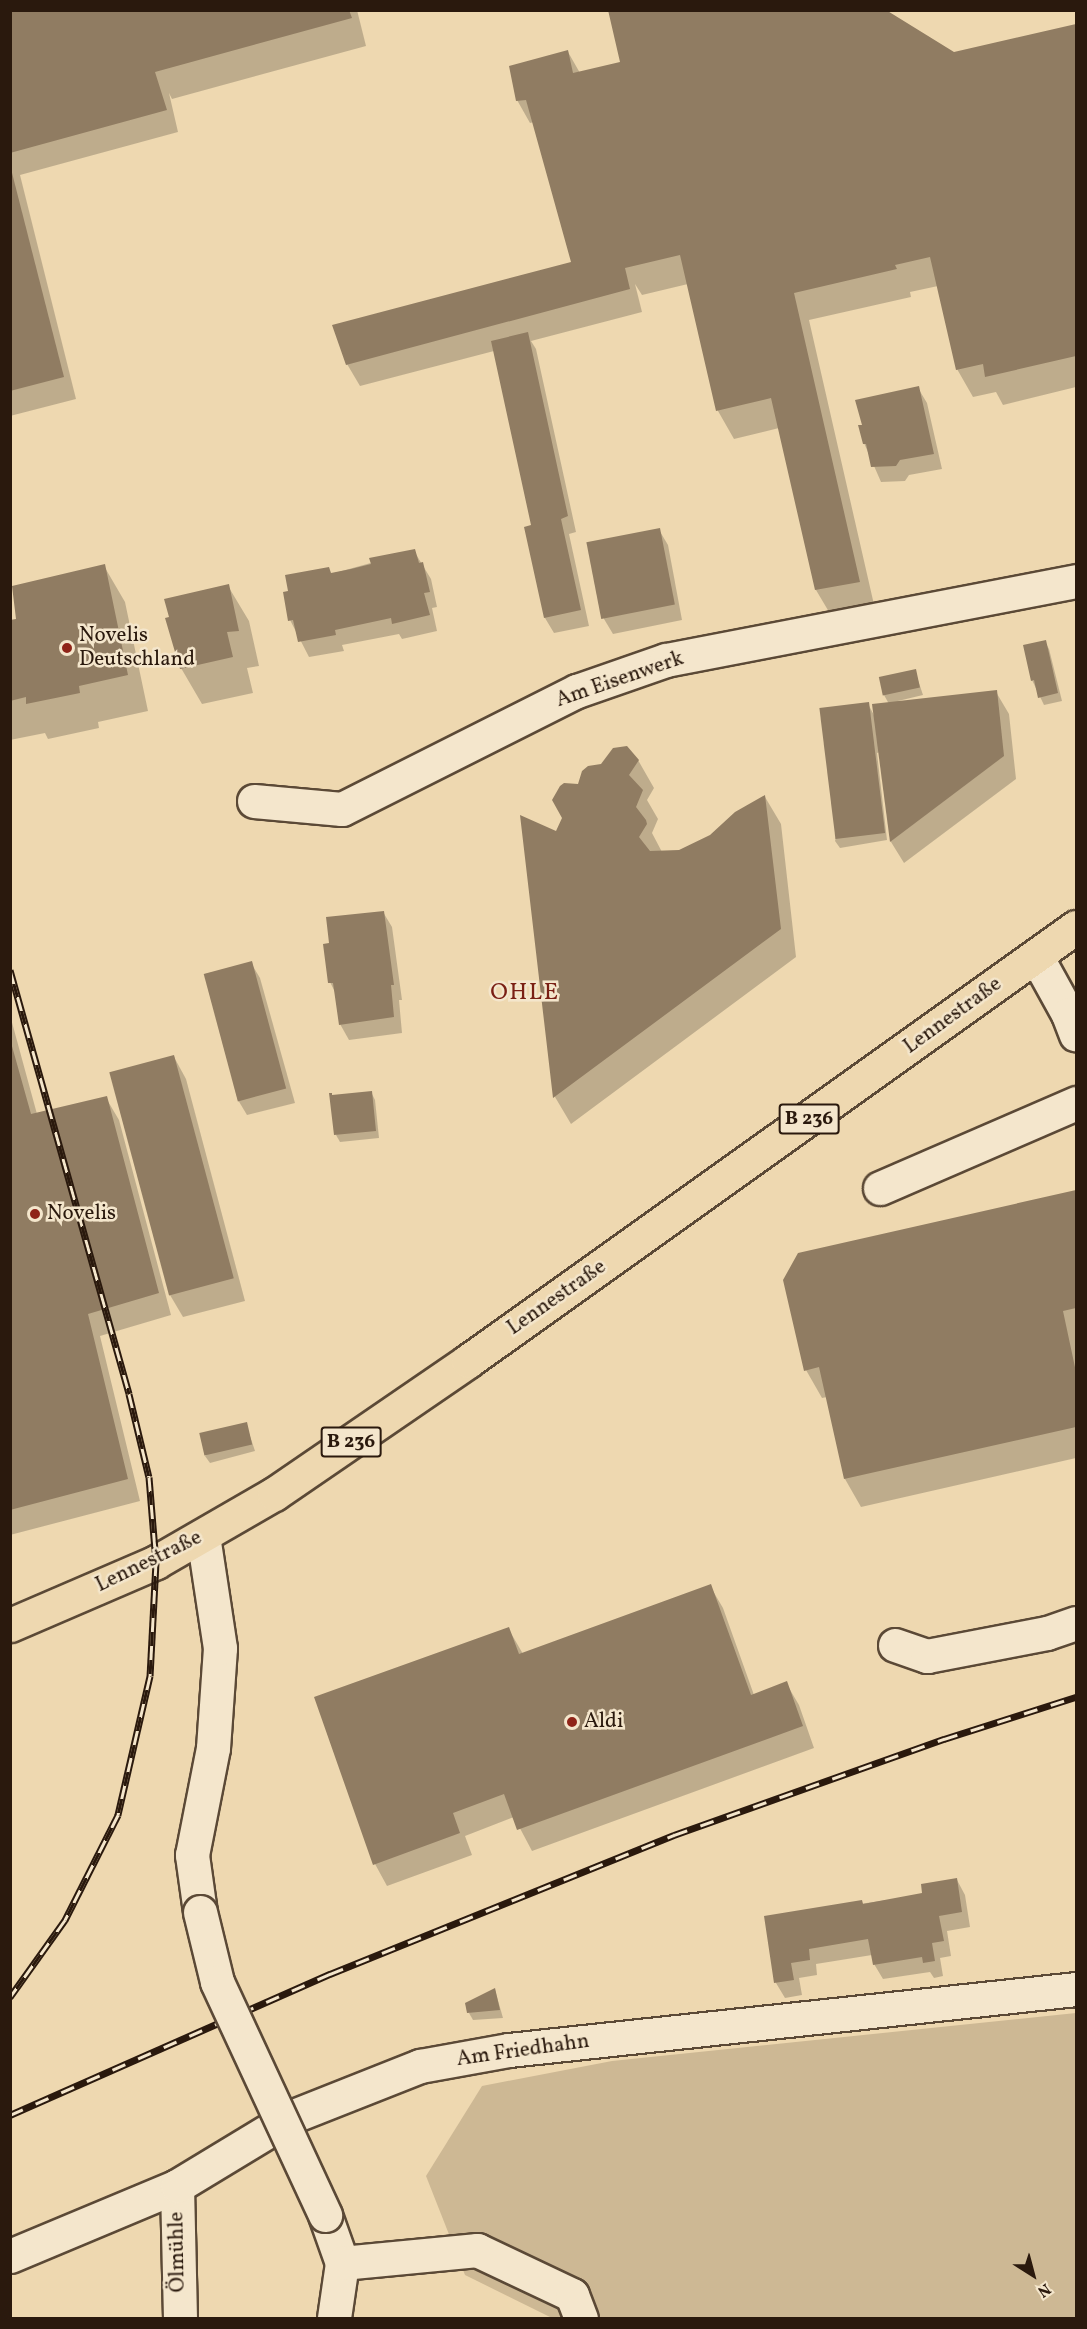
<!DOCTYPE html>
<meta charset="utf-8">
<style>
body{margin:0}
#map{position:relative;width:1087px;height:2329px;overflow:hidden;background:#eed8b0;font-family:Vollkorn,serif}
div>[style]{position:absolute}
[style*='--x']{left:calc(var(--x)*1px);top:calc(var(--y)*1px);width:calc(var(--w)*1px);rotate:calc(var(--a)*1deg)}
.green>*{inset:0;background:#cdb894}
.shadow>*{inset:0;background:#0003}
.building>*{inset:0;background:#907c62;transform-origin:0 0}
.roads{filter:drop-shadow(2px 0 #5b4936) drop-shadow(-2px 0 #5b4936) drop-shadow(0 2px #5b4936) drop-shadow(0 -2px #5b4936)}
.minor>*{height:33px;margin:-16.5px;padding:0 16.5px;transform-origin:16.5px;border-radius:16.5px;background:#f4e6cc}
.major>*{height:33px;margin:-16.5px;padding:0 16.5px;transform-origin:16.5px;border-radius:16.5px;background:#eed8b0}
.rail>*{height:7px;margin-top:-3.5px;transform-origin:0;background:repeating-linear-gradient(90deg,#f4e6cc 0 14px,#2a190d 0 28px);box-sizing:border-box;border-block:2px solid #2a190d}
.bridges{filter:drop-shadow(2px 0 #5b4936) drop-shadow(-2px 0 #5b4936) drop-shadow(0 2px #5b4936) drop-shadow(0 -2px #5b4936)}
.minor-bridge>*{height:33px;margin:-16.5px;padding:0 16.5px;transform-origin:16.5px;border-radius:16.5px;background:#f4e6cc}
.dots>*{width:16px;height:16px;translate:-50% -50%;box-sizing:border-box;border:3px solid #f4e6cc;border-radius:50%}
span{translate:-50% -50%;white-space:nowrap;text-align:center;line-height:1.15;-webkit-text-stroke:5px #f4e6cc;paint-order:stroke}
.shield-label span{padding:2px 4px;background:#f4e6cc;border:2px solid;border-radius:4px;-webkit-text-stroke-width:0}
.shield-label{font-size:20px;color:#2a190d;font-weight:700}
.poi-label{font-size:21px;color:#2a190d}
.left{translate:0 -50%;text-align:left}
.street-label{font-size:21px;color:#2a190d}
.quarter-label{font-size:24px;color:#7a1f14;letter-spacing:1.5px}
.frame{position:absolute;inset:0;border:12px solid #2a190d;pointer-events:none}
.north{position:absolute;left:1003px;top:2245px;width:60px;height:60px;-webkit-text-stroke:4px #f4e6cc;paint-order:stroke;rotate:144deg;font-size:16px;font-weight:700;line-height:24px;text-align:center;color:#2a190d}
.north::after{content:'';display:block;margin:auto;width:21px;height:27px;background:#2a190d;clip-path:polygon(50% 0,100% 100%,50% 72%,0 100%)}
</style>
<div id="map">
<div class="green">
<div style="clip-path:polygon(1076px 2013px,1076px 2318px,552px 2318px,465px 2275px,426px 2176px,482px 2086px,612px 2061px)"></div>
</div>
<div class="shadow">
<div style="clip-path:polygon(10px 10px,357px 10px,366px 46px,172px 99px,169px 93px,178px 132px,20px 175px,76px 399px,10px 416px)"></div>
<div style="clip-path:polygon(1076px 25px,1076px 387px,1003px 405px,996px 392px,973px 397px,957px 369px,938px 286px,910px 292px,911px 297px,809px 320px,875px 609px,832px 617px,816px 590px,779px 428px,734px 439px,718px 411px,688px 284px,642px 295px,635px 284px,642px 312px,531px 341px,536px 349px,576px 532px,569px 534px,589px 626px,554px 633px,545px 618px,525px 528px,532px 526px,494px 351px,360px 386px,347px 364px,572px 263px,534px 122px,530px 123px,517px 100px,568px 52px,580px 73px,954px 54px)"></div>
<div style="clip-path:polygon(918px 388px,927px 403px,942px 469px,909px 475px,905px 481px,881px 482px,864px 443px)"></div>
<div style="clip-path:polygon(659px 530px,668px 545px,682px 620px,613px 634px,604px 619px,588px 543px)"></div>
<div style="clip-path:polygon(414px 551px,431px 579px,437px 607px,432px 608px,437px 631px,402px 639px,399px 634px,342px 645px,344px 651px,309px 657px,290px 620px,331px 574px)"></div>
<div style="clip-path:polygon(104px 566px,125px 602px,148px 711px,98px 722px,99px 728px,48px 739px,45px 733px,10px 740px,10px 622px,17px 621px)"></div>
<div style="clip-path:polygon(228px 586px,249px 621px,259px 666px,247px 668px,253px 693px,202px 704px,181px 668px)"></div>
<div style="clip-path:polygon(1045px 642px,1049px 649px,1062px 701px,1044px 705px,1032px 680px)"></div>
<div style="clip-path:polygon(915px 671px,923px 695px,898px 701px,899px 703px,996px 692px,1009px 714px,1016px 779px,904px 863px,891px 842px,880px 752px,877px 753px,887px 840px,840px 848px,835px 841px,868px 704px,875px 717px,889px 704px,884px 695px)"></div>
<div style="clip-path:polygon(638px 760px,654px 788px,647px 800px,658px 819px,652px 833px,662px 852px,680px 852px,711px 836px,765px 797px,781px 824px,796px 957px,571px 1124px,555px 1097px,522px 818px,557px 833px,579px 785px)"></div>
<div style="clip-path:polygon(383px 912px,392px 927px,402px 1000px,399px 1000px,402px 1033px,349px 1040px,340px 1024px,336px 994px,330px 982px,331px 944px)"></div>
<div style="clip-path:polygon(251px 963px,260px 978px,295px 1103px,247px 1115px,238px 1100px,205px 974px)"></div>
<div style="clip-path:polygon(10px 1015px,37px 1114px,106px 1098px,119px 1120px,171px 1315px,100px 1336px,140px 1501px,10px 1535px)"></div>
<div style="clip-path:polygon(174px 1057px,186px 1079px,245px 1301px,183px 1317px,170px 1295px,111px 1073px)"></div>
<div style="clip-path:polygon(371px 1092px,375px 1100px,379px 1138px,340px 1142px,336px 1135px)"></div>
<div style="clip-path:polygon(1076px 1191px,1076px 1458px,861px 1507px,845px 1479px,827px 1397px,822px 1398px,806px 1370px,799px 1254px)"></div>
<div style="clip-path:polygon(246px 1424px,255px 1451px,210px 1463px,205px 1456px)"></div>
<div style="clip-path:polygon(710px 1586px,723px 1608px,754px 1695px,786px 1683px,799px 1705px,814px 1748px,532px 1851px,514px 1817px,465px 1836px,472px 1855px,387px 1886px,375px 1864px,508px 1628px,523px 1654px)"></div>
<div style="clip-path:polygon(957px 1880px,965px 1895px,970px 1927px,947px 1931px,951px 1956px,940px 1958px,943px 1976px,934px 1978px,930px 1972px,883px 1979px,874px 1964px,872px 1955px,816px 1964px,817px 1975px,799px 1978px,802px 1995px,785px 1998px,776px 1983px,766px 1917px,924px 1895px)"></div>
<div style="clip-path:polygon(495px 1990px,503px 2018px,473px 2020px,469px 2013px)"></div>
</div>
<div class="building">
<div style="clip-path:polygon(10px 10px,349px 10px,352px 18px,155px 72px,167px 110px,10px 153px)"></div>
<div style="clip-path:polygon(608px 10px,886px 10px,954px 52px,1076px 24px,1076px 356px,985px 377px,983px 364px,956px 370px,930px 257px,895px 265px,897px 269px,794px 293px,860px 582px,815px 590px,771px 398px,716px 411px,680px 255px,625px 268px,630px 289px,346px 365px,332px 325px,571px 262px,526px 100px,516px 101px,509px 66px,568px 50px,573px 73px,620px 62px)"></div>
<div style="clip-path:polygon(10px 165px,64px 377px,10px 391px)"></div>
<div style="clip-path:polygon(528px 332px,568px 516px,561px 519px,581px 610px,544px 618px,524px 527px,531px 525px,491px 341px)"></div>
<div style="clip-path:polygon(919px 386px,934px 454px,900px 460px,896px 466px,871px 467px,866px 444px,863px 444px,858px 425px,862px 425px,855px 400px)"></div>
<div style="left:660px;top:528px;width:78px;height:75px;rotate:79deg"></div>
<div style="clip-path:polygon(415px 549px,419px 563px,423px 562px,430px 592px,424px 593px,430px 615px,392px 624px,391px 618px,335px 630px,336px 635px,298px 642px,293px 620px,288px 621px,283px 592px,288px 591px,285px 575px,329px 567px,331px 573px,351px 569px,371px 564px,369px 558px)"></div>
<div style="clip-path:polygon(105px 564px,128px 675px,79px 686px,80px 693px,26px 704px,26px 697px,10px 701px,10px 620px,16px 619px,12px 586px)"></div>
<div style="clip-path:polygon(229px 584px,239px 631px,227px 632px,233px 657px,180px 669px,165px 618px,169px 617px,164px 599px)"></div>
<div style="clip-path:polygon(1046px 640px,1058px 693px,1038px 698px,1034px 680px,1031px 681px,1023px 645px)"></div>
<div style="left:916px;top:669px;width:19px;height:38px;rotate:78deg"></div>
<div style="clip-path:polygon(997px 690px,1004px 756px,890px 842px,872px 704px)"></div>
<div style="left:869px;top:702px;width:132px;height:50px;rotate:83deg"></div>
<div style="clip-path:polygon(627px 746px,639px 760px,629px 775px,643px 790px,636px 807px,646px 820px,647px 824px,639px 837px,650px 851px,679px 850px,710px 835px,735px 812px,765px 795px,781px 929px,553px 1098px,520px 815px,556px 831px,562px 818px,552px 800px,560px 786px,564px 783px,578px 784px,582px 771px,588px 766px,601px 764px,613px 748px)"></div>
<div style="clip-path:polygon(384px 911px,394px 985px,391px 985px,394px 1017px,339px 1025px,333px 983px,328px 983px,323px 944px,329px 943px,326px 917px)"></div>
<div style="left:252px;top:961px;width:132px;height:50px;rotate:75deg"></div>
<div style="clip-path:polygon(10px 1039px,31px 1114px,107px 1096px,159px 1293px,88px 1314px,128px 1479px,10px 1510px)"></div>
<div style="left:174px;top:1055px;width:231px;height:67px;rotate:75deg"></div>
<div style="clip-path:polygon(372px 1091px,376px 1131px,334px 1135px,329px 1093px,332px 1093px,332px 1095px)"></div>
<div style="clip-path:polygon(1076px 1190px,1076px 1308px,1063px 1311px,1076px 1372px,1076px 1427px,844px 1479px,819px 1367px,804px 1371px,783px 1280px,798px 1253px)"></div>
<div style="left:247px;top:1422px;width:23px;height:49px;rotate:77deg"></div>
<div style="clip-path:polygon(711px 1584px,751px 1695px,787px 1681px,803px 1726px,517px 1830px,504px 1794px,453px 1813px,460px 1833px,373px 1865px,314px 1697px,509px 1627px,519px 1654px)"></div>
<div style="clip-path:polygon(957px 1878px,962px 1912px,939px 1916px,944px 1941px,932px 1943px,935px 1961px,923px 1963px,922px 1957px,873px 1965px,868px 1939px,809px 1949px,810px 1960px,791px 1963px,794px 1980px,774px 1983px,764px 1916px,862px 1900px,863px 1904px,922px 1893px,921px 1884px)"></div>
<div style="clip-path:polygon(495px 1988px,500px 2010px,467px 2013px,465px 2003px)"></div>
</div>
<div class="roads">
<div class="minor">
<div style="--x:254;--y:801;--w:88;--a:5.2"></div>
<div style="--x:342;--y:809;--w:263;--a:-26.7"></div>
<div style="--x:577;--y:691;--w:94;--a:-19.2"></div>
<div style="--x:666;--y:660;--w:418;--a:-10.9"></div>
<div style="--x:1036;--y:956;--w:66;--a:61.1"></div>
<div style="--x:1068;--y:1014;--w:22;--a:69"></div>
<div style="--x:880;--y:1188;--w:214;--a:-23.4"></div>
<div style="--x:895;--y:1645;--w:34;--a:19"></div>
<div style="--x:927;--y:1656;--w:122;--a:-10.9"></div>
<div style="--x:1047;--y:1633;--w:31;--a:-19"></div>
<div style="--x:200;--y:1912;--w:58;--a:-98"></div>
<div style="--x:192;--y:1855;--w:109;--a:-78.9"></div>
<div style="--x:213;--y:1748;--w:100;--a:-86"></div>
<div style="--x:220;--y:1648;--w:113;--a:-98.6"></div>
<div style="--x:177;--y:2186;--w:132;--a:88.7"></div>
<div style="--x:325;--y:2215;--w:51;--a:70.5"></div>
<div style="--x:342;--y:2263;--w:56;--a:98.3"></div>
<div style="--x:10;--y:2256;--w:181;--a:-22.7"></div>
<div style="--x:177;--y:2186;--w:133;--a:-31.2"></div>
<div style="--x:291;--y:2117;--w:139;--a:-21.6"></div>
<div style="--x:420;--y:2066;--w:90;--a:-10.2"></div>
<div style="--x:509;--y:2050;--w:570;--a:-6.14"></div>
<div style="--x:342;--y:2263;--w:136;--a:-5.5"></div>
<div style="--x:477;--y:2250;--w:105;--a:25.3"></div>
<div style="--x:572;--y:2295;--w:25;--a:69"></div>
</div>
<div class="major">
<div style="--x:10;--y:1625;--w:159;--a:-23.3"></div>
<div style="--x:156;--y:1562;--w:136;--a:-30"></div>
<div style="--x:274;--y:1494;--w:235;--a:-34.4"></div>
<div style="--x:468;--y:1361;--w:747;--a:-35.52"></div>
</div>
</div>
<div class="rail">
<div style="--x:10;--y:970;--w:440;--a:74.3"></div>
<div style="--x:129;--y:1394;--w:85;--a:76.5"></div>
<div style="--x:149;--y:1477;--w:85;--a:85.3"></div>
<div style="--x:156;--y:1562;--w:114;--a:93"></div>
<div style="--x:150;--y:1676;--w:143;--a:103"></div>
<div style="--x:118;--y:1815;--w:118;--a:116.8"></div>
<div style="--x:65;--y:1920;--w:95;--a:125.5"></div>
<div style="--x:10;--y:2115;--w:350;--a:-23.8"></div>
<div style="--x:330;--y:1974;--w:371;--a:-22"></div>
<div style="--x:674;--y:1835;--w:287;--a:-19.6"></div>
<div style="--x:944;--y:1739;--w:139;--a:-17.7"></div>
</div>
<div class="bridges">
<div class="minor-bridge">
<div style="--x:200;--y:1912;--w:72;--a:76.3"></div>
<div style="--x:217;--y:1982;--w:257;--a:65.1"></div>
</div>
</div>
<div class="dots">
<div style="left:67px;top:648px;background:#8f2418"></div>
<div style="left:35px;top:1214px;background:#8f2418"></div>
<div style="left:572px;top:1722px;background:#8f2418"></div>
</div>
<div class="shield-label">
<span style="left:809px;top:1119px">B 236</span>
<span style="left:351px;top:1442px">B 236</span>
</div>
<div class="poi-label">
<span class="left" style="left:79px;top:648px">Novelis<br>Deutschland</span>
<span class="left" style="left:47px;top:1214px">Novelis</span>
<span class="left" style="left:584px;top:1722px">Aldi</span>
</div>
<div class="street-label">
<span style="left:620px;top:680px;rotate:-19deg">Am Eisenwerk</span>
<span style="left:953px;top:1016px;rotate:-36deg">Lennestraße</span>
<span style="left:557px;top:1298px;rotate:-35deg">Lennestraße</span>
<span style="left:149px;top:1562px;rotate:-26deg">Lennestraße</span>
<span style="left:523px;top:2051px;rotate:-8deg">Am Friedhahn</span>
<span style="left:178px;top:2252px;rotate:-91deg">Ölmühle</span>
</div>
<div class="quarter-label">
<span style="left:525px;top:994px">OHLE</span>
</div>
<div class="frame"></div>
<div class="north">N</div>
</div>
